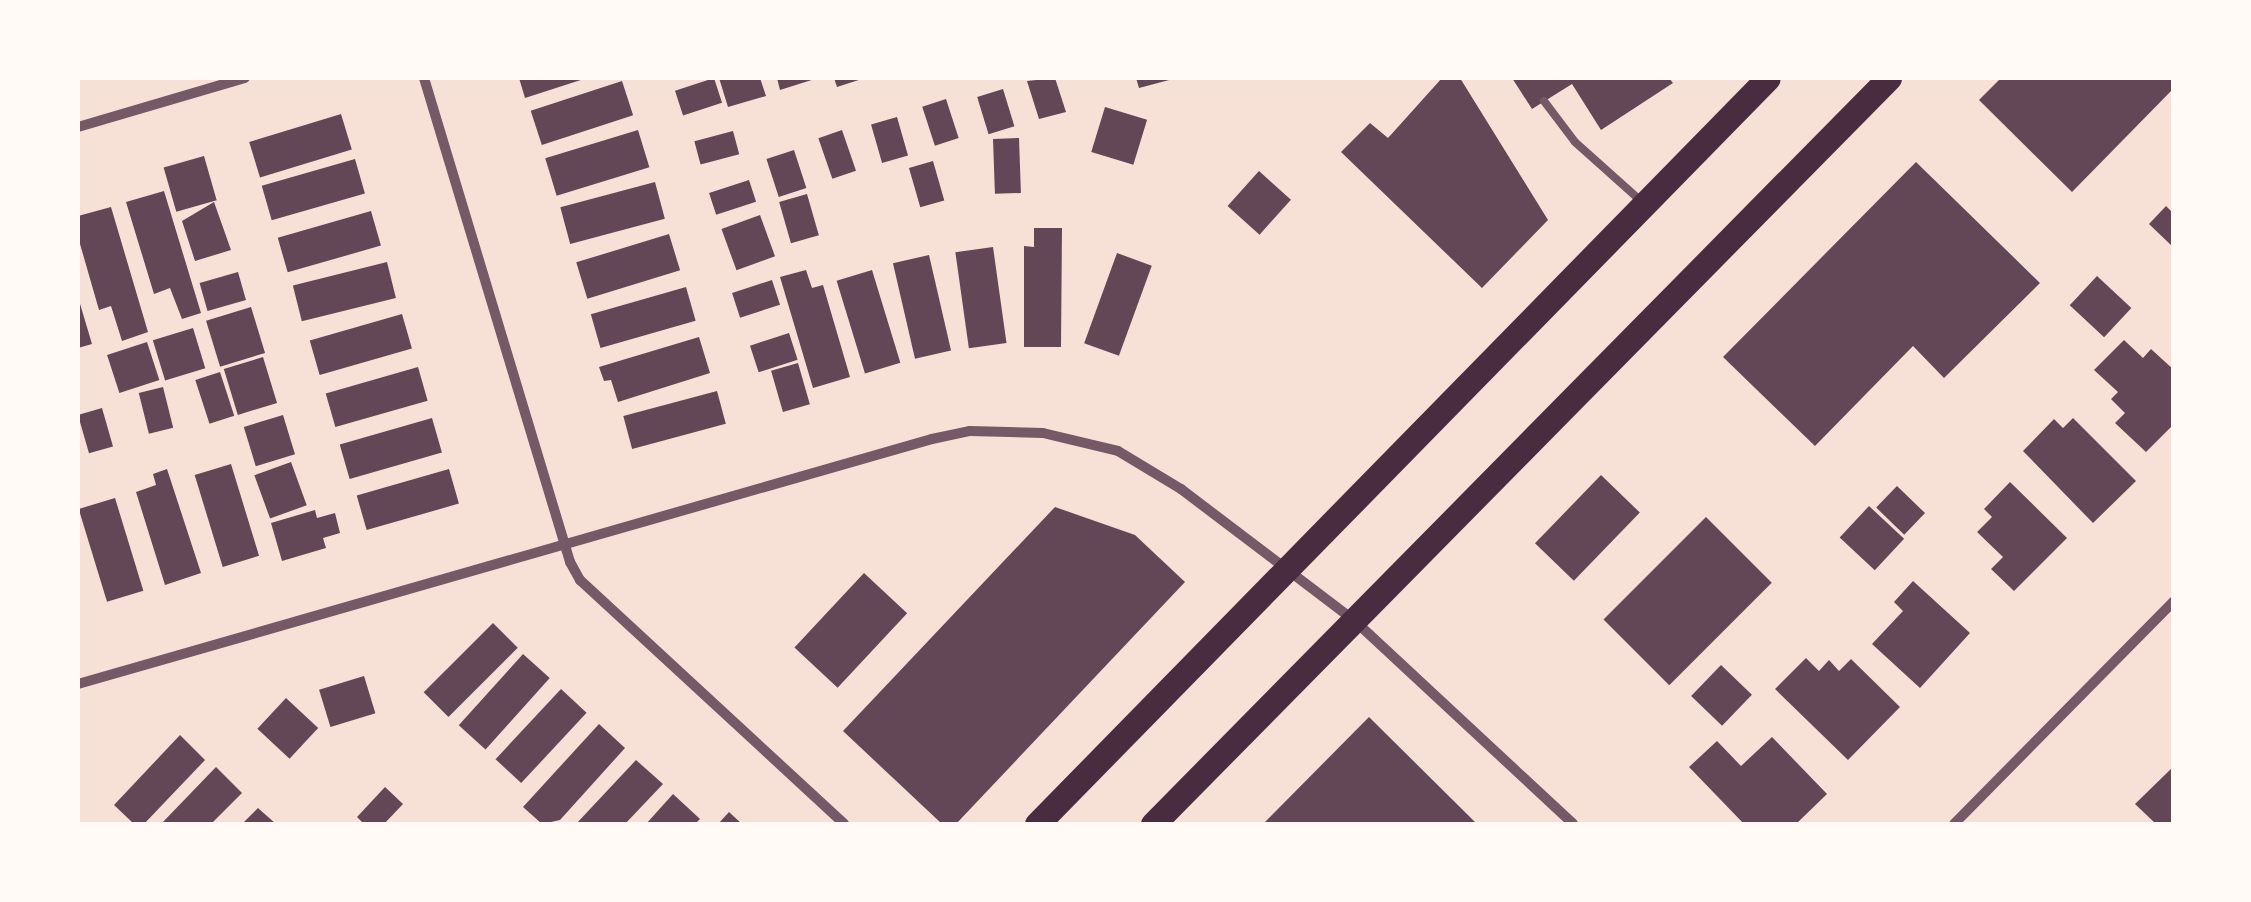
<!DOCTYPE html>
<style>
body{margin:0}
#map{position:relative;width:2251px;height:902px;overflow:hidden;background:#f7e1d7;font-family:"Exo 2",sans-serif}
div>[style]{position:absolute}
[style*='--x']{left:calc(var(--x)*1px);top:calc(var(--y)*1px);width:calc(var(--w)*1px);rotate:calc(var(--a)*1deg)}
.building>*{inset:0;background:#644757;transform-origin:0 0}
.service>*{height:8px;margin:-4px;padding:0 4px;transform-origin:4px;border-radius:4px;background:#755966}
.minor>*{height:10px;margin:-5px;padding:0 5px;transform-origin:5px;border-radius:5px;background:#755966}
.primary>*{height:25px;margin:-12.5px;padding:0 12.5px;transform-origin:12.5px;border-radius:12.5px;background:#4a2c40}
span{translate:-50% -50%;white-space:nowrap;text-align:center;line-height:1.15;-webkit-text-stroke:10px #fffaf5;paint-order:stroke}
.frame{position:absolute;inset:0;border:80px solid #fffaf5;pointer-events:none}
</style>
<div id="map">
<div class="building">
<div style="clip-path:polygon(519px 78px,587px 78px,525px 98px)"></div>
<div style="left:714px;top:78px;width:26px;height:41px;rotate:72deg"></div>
<div style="clip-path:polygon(719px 78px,760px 78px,766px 96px,728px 107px)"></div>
<div style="clip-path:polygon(777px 78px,818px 78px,780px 90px)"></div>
<div style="clip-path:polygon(834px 78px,865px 78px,837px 87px)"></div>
<div style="clip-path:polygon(1055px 78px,1066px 112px,1039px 119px,1027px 81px)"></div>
<div style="clip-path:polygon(1136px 78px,1173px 78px,1173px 79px,1139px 88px)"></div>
<div style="clip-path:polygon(1442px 78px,1460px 78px,1548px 220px,1482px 288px,1341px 152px,1370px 123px,1388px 138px)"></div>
<div style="clip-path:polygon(1512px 78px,1669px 78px,1673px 83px,1601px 130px,1572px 84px,1532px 109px)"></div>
<div style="clip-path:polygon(2001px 78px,2174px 78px,2174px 88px,2072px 192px,1979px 100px)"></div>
<div style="left:622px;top:81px;width:36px;height:96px;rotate:72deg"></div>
<div style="left:1003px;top:89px;width:39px;height:27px;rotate:73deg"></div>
<div style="left:946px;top:99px;width:41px;height:25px;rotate:72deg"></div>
<div style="left:1105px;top:107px;width:44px;height:47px;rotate:17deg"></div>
<div style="left:341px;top:114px;width:37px;height:96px;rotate:73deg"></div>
<div style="left:897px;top:117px;width:40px;height:27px;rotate:74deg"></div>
<div style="left:638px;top:130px;width:39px;height:97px;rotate:73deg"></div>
<div style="left:842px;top:130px;width:43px;height:25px;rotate:71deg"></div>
<div style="left:733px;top:131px;width:24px;height:40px;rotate:75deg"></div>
<div style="left:1019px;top:138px;width:55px;height:26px;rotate:88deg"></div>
<div style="left:794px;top:150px;width:40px;height:29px;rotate:72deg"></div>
<div style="left:204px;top:156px;width:46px;height:42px;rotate:74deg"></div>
<div style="left:355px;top:159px;width:36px;height:97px;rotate:74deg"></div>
<div style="left:933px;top:161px;width:41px;height:25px;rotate:74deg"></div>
<div style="clip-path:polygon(1916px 162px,2040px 283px,1944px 378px,1913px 346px,1815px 446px,1723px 357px)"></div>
<div style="left:1259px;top:171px;width:43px;height:47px;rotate:42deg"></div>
<div style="left:749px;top:180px;width:23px;height:42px;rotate:72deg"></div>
<div style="left:655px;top:182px;width:38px;height:98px;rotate:75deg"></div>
<div style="clip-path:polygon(164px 191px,201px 313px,182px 319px,170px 288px,154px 294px,126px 202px)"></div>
<div style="left:807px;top:194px;width:43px;height:29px;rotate:74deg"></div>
<div style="clip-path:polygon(214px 202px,231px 250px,195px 261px,182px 221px)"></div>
<div style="clip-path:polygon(2166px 206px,2174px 214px,2174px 248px,2149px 224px)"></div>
<div style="clip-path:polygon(111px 207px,148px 332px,122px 341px,111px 306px,99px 310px,78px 237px,78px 216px)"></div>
<div style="left:371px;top:211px;width:36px;height:97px;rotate:74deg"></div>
<div style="left:760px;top:215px;width:44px;height:41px;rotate:70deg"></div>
<div style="clip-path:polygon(1034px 228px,1062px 228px,1061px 347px,1024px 347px,1024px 246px,1034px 247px)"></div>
<div style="left:669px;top:234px;width:38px;height:97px;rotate:73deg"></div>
<div style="left:993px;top:247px;width:97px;height:38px;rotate:82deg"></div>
<div style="left:1117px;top:253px;width:37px;height:96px;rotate:20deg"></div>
<div style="left:929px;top:255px;width:98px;height:37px;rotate:77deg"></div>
<div style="left:387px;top:262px;width:37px;height:97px;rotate:76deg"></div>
<div style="clip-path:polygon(806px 270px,812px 288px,823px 285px,850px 377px,813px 388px,780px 277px)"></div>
<div style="left:872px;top:270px;width:97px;height:37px;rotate:73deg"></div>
<div style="left:238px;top:272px;width:29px;height:40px;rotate:74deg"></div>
<div style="left:2097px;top:276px;width:47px;height:40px;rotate:43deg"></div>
<div style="left:772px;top:280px;width:26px;height:42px;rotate:72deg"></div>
<div style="left:686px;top:287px;width:35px;height:99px;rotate:74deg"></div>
<div style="clip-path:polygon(78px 297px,92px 344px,78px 348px)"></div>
<div style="left:251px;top:307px;width:48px;height:47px;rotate:73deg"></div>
<div style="left:402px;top:314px;width:36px;height:96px;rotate:74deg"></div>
<div style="left:193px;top:328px;width:42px;height:42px;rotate:73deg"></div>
<div style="left:789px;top:333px;width:28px;height:41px;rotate:72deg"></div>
<div style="clip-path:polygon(699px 337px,710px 373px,618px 402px,611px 380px,604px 381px,599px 367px)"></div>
<div style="clip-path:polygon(2124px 340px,2143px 358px,2151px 349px,2174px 370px,2174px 424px,2146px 452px,2115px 423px,2125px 413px,2111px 399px,2118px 392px,2094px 370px)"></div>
<div style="left:147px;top:342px;width:40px;height:42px;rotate:72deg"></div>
<div style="left:263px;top:357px;width:48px;height:41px;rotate:73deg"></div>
<div style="left:798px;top:363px;width:43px;height:28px;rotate:74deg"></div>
<div style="left:418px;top:367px;width:35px;height:96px;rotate:74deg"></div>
<div style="left:220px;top:372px;width:46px;height:26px;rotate:72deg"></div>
<div style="left:163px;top:387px;width:42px;height:25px;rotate:76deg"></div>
<div style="left:717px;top:391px;width:34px;height:97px;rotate:75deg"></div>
<div style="left:102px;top:408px;width:40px;height:25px;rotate:74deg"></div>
<div style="left:283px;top:415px;width:41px;height:41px;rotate:73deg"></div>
<div style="left:432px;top:418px;width:36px;height:96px;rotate:74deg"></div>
<div style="clip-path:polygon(2073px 418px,2136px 481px,2093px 523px,2023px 451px,2054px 419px,2063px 428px)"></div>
<div style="left:291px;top:462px;width:46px;height:39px;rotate:70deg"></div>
<div style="left:231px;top:464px;width:96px;height:38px;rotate:73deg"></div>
<div style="clip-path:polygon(167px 469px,201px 573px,165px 585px,136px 492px,156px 485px,153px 474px)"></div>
<div style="left:449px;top:469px;width:36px;height:96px;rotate:74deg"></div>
<div style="left:1601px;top:475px;width:54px;height:95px;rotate:44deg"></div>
<div style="clip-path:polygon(2010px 482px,2067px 538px,2014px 591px,1991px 569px,2003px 557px,1977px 532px,1992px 517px,1984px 509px)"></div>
<div style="left:1897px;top:486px;width:39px;height:30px;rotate:44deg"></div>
<div style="left:115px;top:498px;width:97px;height:38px;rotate:73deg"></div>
<div style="left:1869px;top:506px;width:48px;height:43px;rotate:43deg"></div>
<div style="clip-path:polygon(1055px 507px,1135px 535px,1185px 582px,956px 824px,942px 824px,843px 731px)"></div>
<div style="clip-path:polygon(315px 510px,317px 518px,335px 513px,340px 533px,323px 538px,326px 548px,282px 561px,271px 523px)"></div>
<div style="left:1706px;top:517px;width:93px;height:145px;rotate:45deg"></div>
<div style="left:864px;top:573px;width:59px;height:102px;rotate:43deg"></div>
<div style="clip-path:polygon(1913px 581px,1970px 633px,1920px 688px,1872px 644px,1903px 611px,1894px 602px)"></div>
<div style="left:493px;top:623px;width:35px;height:98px;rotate:45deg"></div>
<div style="left:523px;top:654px;width:36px;height:96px;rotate:42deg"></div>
<div style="clip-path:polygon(1806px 658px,1819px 671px,1829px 660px,1839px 671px,1851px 659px,1900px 707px,1848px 760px,1775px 689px)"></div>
<div style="left:1721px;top:665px;width:43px;height:43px;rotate:44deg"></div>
<div style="left:364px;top:676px;width:39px;height:47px;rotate:73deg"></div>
<div style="left:561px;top:689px;width:35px;height:96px;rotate:43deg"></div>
<div style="left:286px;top:698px;width:44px;height:42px;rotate:43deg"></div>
<div style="clip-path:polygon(1369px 717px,1477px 824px,1263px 824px)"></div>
<div style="clip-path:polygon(599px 724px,625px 748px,560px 820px,542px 824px,523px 807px)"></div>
<div style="clip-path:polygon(180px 735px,205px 760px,144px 824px,134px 824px,114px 805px)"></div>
<div style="clip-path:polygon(1772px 737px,1827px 794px,1796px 824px,1744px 824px,1689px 767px,1717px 741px,1741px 766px)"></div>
<div style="clip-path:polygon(636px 760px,663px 784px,625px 824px,576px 824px)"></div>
<div style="clip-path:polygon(2174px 766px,2174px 824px,2156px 824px,2135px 804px)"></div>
<div style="clip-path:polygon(216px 767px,242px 793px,211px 824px,161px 824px)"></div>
<div style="clip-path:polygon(385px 787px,403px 804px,384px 824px,364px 824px,357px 817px)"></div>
<div style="clip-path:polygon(673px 794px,700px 819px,695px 824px,646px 824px)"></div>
<div style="clip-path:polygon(258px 808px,276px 824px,242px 824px)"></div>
<div style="clip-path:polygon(729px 812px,742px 824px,718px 824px)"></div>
</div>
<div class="service">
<div style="--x:1544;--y:101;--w:51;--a:52.9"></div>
<div style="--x:1575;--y:142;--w:90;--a:41.8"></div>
</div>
<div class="minor">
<div style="--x:424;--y:78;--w:506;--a:73.21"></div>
<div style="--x:570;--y:562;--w:21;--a:61"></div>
<div style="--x:580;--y:580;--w:359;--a:42.7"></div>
<div style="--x:78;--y:127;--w:174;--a:-16.4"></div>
<div style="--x:78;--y:684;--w:888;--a:-16.01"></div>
<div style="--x:932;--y:439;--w:39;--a:-12"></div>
<div style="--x:970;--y:431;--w:73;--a:1.6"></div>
<div style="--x:1043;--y:433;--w:77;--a:13.5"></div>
<div style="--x:1118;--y:451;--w:74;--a:31.1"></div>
<div style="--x:1181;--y:489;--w:220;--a:37.2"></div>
<div style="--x:1356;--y:622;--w:296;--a:42.9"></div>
<div style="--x:1954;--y:824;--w:313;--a:-45.4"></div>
</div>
<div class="primary">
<div style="--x:1037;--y:824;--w:1044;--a:-45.58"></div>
<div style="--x:1153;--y:824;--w:1048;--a:-45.39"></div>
</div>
<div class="frame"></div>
</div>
